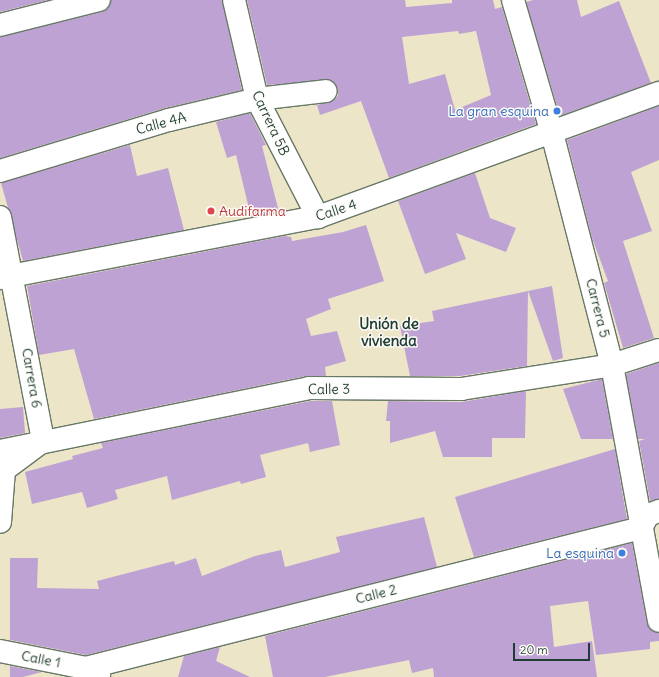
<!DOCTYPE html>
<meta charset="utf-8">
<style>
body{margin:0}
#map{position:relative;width:659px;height:677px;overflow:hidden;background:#ede5c7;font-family:Delius,sans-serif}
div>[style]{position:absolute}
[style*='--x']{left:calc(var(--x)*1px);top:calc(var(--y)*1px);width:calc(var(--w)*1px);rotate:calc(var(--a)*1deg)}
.building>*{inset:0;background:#bfa2d4}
.roads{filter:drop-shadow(1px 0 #677867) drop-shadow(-1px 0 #677867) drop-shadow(0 1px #677867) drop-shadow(0 -1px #677867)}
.minor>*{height:22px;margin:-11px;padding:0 11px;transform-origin:11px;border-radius:11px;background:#fff}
.dots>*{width:11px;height:11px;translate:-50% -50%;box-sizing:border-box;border:2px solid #fdfcf7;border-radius:50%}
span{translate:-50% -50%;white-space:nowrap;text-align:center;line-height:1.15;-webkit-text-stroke:3px #fdfcf7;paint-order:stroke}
.shop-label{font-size:14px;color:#366cbe}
.right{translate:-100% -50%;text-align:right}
.street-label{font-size:14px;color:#1f3d34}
.health-label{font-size:14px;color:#be3a42}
.left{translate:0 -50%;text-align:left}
.neighbourhood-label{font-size:15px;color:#1f3d34;font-weight:700}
.scale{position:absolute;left:513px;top:643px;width:77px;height:18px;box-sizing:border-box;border:2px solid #1f3d34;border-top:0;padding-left:5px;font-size:12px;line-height:14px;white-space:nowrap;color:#1f3d34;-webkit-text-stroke:3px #fdfcf7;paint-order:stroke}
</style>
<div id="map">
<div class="building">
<div style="clip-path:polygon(0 0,48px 0,0 12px)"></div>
<div style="clip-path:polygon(111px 0,222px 0,242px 90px,165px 108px,0 158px,0 37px,102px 12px,108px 9px)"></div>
<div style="clip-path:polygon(evenodd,247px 0,405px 0,406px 7px,452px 3px,452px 0,493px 0,495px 9px,502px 7px,536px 124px,389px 178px,361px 101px,320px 115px,317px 105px,333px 101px,338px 96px,338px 89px,331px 80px,267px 85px,247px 0,458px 31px,459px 34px,476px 31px,491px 95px,455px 110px,445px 74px,409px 84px,402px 37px,458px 31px)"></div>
<div style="clip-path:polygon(533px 0,577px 0,581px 17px,619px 1px,651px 83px,560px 116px,526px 2px)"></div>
<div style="clip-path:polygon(659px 106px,659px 160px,631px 172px,652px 231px,623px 241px,654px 338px,623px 348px,604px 283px,608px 281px,592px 238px,567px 140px)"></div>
<div style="clip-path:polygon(250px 113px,266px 145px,262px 146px,279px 212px,251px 217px,236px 155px,227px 158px,216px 122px)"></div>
<div style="clip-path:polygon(130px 145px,137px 176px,168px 168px,184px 230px,23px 261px,1px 183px)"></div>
<div style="clip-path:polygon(475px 173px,490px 218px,516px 228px,506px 252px,456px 233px,466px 259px,425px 274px,398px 201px)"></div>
<div style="clip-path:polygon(366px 225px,384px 281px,328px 299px,331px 309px,306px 319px,311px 336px,337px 331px,346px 361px,325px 367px,326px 376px,306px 376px,94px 419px,74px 349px,39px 355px,27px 286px,285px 236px,291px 237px,292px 241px,343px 232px)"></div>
<div style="clip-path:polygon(552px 286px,563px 358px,553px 361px,528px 291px)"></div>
<div style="clip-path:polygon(528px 291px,527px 366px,460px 376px,410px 376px,400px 326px,434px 321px,432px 311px)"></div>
<div style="clip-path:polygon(659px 363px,659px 499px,650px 501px,639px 441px,645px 439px,638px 439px,626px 374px)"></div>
<div style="clip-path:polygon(602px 379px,613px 439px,581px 439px,563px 389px)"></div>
<div style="clip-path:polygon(526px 391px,525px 438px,492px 438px,492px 457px,443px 457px,435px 431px,390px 443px,390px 421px,386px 421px,388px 401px,461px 402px)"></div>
<div style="clip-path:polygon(310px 401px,332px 401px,340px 445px,310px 452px,308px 443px,260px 455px,266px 477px,241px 484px,240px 481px,172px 500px,167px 476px,115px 490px,118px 499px,87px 508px,82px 492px,32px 504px,25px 472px,73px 459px,72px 456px,103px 448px,101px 443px)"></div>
<div style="clip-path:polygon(23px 407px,25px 433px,0 438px,0 409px)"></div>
<div style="clip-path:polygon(615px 449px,627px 519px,474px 557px,455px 497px)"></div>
<div style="clip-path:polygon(424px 517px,437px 567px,86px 655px,10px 640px,10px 558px,38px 558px,37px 588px,99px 589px,97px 581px,174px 561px,175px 565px,196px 558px,202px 576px,255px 556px,281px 550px,285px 567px,340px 552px,336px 537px)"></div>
<div style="clip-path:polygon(632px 543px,647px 623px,650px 629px,659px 633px,659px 641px,650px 642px,650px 649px,596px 655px,588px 601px,550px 606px,554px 647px,592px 641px,597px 677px,434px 677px,433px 668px,412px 673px,409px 660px,325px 677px,273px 677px,265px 636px)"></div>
<div style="clip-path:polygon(220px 647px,216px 661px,250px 677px,178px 677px,184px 656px)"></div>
<div style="clip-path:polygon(10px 666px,42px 672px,23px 677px,10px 677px)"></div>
</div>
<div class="roads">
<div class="minor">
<div style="--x:234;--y:0;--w:102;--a:76.9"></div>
<div style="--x:257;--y:99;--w:133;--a:62.7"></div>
<div style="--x:513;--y:0;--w:139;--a:73.7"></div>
<div style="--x:552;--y:133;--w:240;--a:75.5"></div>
<div style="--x:612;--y:365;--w:260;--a:79.6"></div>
<div style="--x:0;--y:25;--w:102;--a:-14.2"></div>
<div style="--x:0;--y:171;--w:177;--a:-16.8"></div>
<div style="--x:169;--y:120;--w:90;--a:-13.4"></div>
<div style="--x:257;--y:99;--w:69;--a:-6.6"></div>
<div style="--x:0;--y:217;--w:228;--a:79.1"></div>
<div style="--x:43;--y:441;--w:49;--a:143.4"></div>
<div style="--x:4;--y:470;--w:52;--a:94.4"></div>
<div style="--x:0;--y:278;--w:324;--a:-10.9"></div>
<div style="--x:318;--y:217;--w:363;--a:-20"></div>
<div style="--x:0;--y:451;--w:315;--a:-11.5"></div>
<div style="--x:309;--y:388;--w:152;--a:0.4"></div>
<div style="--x:461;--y:389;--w:153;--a:-9"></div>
<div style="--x:612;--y:365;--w:49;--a:-17.7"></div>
<div style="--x:0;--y:651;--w:88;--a:11.2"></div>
<div style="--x:86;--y:668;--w:15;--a:28"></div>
<div style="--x:86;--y:668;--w:572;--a:-14.16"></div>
<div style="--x:641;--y:528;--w:15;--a:-62"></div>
<div style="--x:648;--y:515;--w:12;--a:-20"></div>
</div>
</div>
<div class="dots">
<div style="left:557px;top:111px;background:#3f7fe0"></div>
<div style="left:211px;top:211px;background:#e0444e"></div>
<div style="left:622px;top:553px;background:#3f7fe0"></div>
</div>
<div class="shop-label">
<span class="right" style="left:549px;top:111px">La gran esquina</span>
<span class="right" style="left:614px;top:553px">La esquina</span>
</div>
<div class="street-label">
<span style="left:161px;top:123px;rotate:-15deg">Calle 4A</span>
<span style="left:271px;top:123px;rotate:65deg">Carrera 5B</span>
<span style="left:336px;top:210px;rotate:-18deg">Calle 4</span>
<span style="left:598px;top:308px;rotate:76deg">Carrera 5</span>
<span style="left:32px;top:378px;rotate:80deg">Carrera 6</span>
<span style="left:329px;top:389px;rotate:-1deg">Calle 3</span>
<span style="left:376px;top:594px;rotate:-14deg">Calle 2</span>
<span style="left:41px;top:659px;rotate:11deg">Calle 1</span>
</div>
<div class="health-label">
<span class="left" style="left:219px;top:211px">Audifarma</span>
</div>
<div class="neighbourhood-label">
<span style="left:389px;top:332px">Unión de<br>vivienda</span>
</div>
<div class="scale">20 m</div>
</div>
